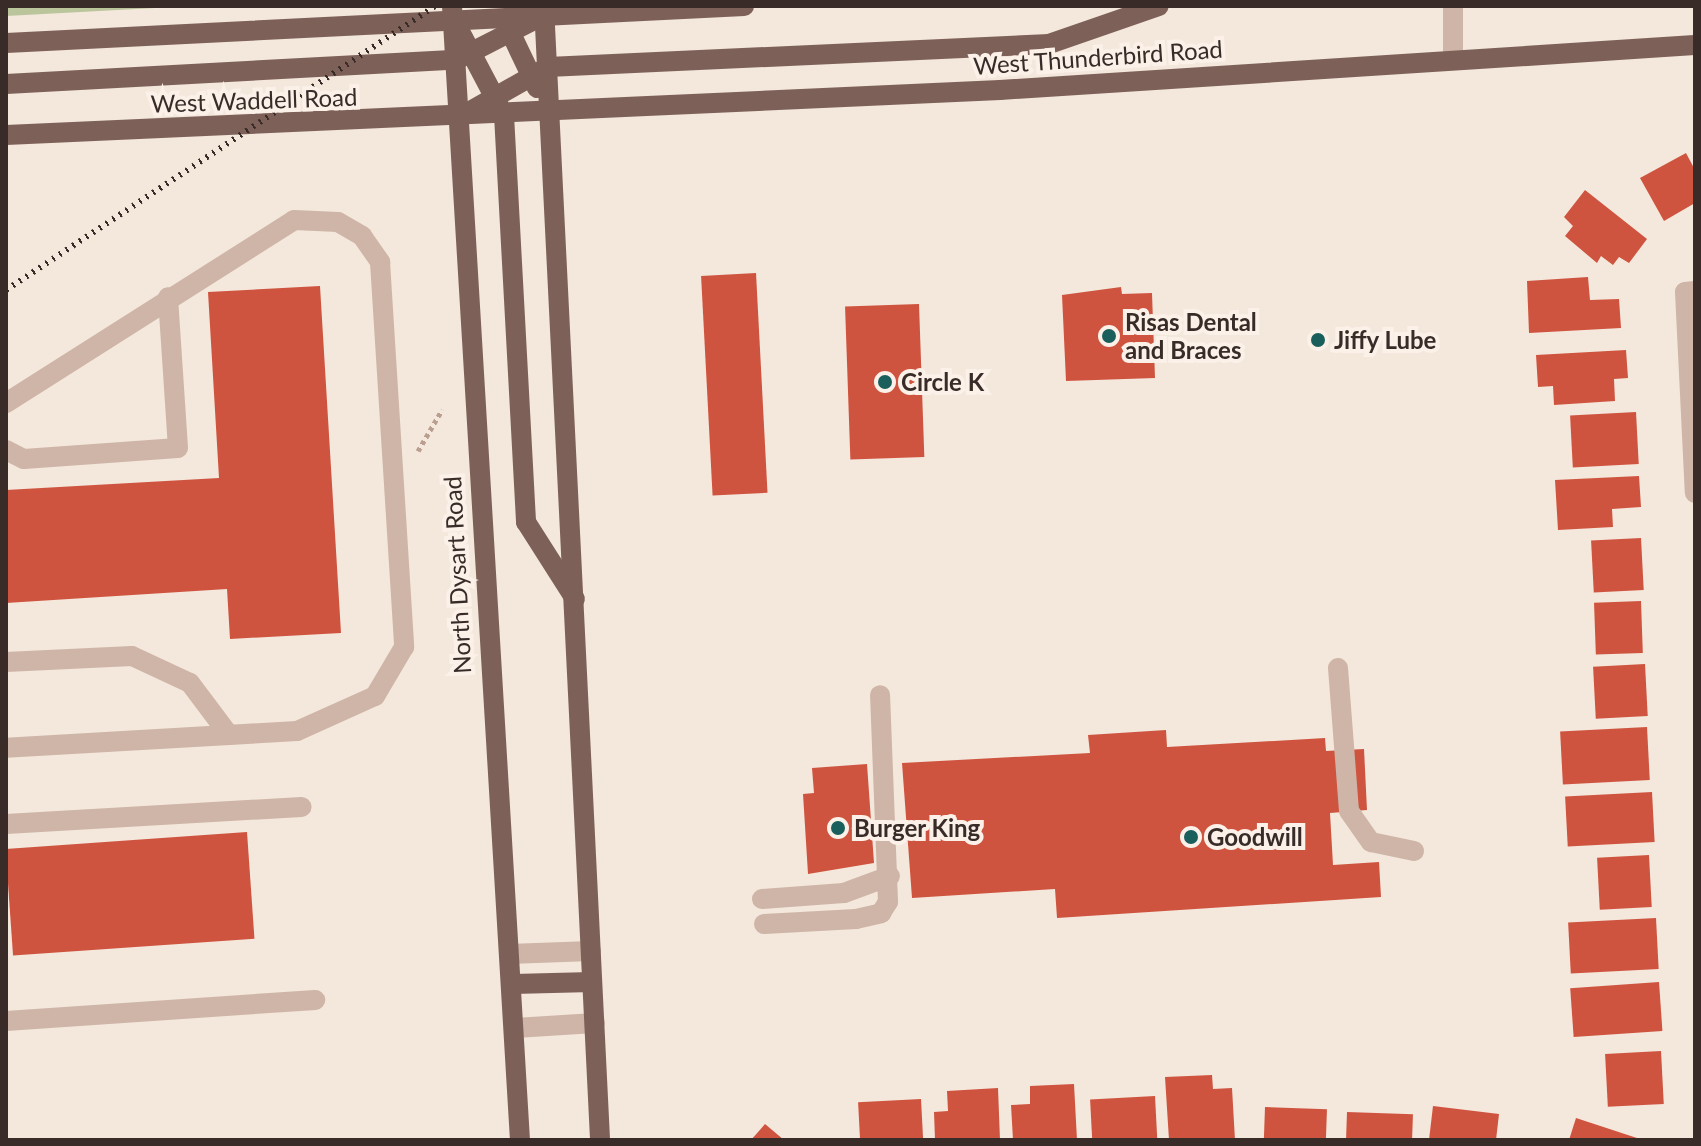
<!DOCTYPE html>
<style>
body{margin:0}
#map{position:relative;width:1701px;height:1146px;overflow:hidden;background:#f4e7dc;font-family:Lato,sans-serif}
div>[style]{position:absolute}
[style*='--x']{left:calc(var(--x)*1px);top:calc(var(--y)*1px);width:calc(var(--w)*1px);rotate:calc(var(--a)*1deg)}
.green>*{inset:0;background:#bbc59b}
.building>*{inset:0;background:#cf543f;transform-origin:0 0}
.path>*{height:5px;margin-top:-2.5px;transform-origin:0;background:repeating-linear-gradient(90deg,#ba9f91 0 4px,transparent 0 8px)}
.minor>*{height:20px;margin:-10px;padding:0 10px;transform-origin:10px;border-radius:10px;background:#ceb5a7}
.major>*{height:20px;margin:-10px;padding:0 10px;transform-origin:10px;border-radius:10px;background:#7d6158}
.rail>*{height:6px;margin-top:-3px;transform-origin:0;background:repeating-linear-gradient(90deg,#392c28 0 2px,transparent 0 8px)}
.dots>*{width:22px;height:22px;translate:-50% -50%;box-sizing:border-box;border:4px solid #fbf1e9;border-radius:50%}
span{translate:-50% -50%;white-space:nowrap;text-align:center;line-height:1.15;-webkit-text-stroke:8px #fbf1e9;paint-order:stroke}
.street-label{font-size:24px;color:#392c28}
.poi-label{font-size:24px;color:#392c28;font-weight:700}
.left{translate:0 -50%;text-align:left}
.frame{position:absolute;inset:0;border:8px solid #392c28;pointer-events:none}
</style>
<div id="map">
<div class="green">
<div style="clip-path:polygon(6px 6px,192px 6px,6px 16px)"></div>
</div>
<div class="building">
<div style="clip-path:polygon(1686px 153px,1695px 170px,1695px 203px,1664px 221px,1640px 178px)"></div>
<div style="clip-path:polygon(1585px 190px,1647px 239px,1629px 263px,1619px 257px,1613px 265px,1601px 256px,1597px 263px,1565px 236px,1573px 226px,1564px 217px)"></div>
<div style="left:756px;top:273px;width:220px;height:55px;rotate:87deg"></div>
<div style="clip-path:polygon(1588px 277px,1590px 300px,1619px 299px,1621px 328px,1529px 333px,1527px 281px)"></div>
<div style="clip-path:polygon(320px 286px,341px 633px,230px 639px,227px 589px,6px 603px,6px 490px,219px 478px,208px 292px)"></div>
<div style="clip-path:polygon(1121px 287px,1122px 294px,1152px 293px,1155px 378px,1066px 381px,1062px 295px)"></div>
<div style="left:919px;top:304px;width:153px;height:74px;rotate:88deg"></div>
<div style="clip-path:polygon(1626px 350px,1628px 378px,1614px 379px,1615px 401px,1554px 405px,1553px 386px,1538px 387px,1536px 355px)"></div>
<div style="left:1636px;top:412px;width:52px;height:66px;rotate:87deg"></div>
<div style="clip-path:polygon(1639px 476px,1641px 507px,1612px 509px,1613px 527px,1558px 530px,1555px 480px)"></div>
<div style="left:1641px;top:538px;width:52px;height:50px;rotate:87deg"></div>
<div style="left:1641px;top:601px;width:52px;height:47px;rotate:88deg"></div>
<div style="left:1645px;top:664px;width:52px;height:52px;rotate:87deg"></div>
<div style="left:1647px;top:727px;width:53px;height:87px;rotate:87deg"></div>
<div style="clip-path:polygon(1166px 730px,1167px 747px,1325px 738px,1326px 751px,1364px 749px,1367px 810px,1330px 813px,1333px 865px,1379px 862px,1381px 897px,1057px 918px,1055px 889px,912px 898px,902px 763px,1090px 753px,1088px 735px)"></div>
<div style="clip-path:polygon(867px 764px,874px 863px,808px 874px,803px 794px,814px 793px,812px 768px)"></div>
<div style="left:1652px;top:792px;width:50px;height:87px;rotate:87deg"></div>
<div style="left:247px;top:832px;width:107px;height:242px;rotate:86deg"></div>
<div style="left:1649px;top:855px;width:52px;height:52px;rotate:87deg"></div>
<div style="left:1656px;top:918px;width:51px;height:88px;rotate:87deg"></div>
<div style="left:1659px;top:982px;width:49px;height:89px;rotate:86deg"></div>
<div style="left:1661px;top:1051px;width:53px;height:56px;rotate:87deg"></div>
<div style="clip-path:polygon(1212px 1075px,1213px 1089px,1232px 1088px,1235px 1140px,1169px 1140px,1165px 1077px)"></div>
<div style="clip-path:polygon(1074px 1084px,1077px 1140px,1013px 1140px,1011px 1105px,1030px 1104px,1030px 1086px)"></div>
<div style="clip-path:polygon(998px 1088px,1000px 1140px,935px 1140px,934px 1112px,948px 1111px,947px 1091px)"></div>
<div style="left:1155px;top:1096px;width:44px;height:65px;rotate:87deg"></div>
<div style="left:921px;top:1099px;width:41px;height:63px;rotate:87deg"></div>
<div style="clip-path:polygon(1433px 1106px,1499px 1114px,1496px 1140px,1429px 1140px)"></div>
<div style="left:1265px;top:1107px;width:62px;height:33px;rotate:2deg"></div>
<div style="left:1347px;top:1112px;width:66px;height:28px;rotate:2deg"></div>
<div style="clip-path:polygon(1576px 1118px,1640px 1139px,1640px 1140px,1569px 1140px)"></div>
<div style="clip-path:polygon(765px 1124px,784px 1140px,751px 1140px)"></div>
</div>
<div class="path">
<div style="--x:418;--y:451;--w:48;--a:-59.7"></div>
</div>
<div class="minor">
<div style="--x:1453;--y:60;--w:54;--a:-90"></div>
<div style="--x:1695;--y:291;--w:10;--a:174"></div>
<div style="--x:1685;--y:292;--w:201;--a:87.2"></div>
<div style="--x:6;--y:403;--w:341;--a:-32.4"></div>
<div style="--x:294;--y:220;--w:44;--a:2.6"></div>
<div style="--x:338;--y:222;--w:28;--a:30"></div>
<div style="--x:362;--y:236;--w:32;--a:55"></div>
<div style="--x:380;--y:262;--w:386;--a:86.4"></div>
<div style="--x:404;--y:647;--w:57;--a:120.6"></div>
<div style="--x:375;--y:696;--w:85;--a:155.8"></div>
<div style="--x:297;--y:731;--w:291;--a:176.7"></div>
<div style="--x:6;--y:450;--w:20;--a:27"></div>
<div style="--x:24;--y:459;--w:154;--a:-4.1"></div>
<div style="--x:178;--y:448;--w:151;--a:-93.8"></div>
<div style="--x:6;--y:662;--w:126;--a:-2.7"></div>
<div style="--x:132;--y:656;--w:64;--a:25"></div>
<div style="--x:190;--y:683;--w:65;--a:53.1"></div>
<div style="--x:1338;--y:668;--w:143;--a:85.6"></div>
<div style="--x:1349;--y:811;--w:38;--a:55"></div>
<div style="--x:1371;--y:842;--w:44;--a:11.8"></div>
<div style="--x:6;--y:824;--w:296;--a:-3.3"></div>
<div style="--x:762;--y:899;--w:82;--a:-4.2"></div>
<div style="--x:844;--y:893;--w:49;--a:-20.3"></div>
<div style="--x:764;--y:924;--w:92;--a:-3.1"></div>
<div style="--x:856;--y:919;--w:26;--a:-13"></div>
<div style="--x:881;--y:913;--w:13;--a:-58"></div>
<div style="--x:888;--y:902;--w:207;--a:-92.2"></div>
<div style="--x:509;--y:954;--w:82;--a:-2.1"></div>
<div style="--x:6;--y:1021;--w:310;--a:-3.9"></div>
<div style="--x:515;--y:1028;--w:80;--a:-3.6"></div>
</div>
<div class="major">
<div style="--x:452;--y:6;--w:1136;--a:86.57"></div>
<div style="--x:544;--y:6;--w:1135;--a:87.17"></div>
<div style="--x:506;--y:23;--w:72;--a:64.5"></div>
<div style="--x:457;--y:26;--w:101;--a:62.2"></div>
<div style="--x:504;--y:115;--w:408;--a:86.9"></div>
<div style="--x:526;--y:522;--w:91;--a:57.5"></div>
<div style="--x:6;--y:43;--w:739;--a:-2.87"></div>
<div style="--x:6;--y:84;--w:451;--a:-3.1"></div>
<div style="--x:456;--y:60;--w:97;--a:-27.1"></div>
<div style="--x:467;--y:113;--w:93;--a:-29.6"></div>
<div style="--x:548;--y:67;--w:502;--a:-2.63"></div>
<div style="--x:1049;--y:44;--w:116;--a:-19.1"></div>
<div style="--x:6;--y:135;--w:995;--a:-2.59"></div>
<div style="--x:1000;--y:90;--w:696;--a:-3.7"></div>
<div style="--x:513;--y:984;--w:79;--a:-1.5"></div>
</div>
<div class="rail">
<div style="--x:6;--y:290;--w:514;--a:-33.5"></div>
</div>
<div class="dots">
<div style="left:1109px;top:336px;background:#1a5f5c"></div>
<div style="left:1318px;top:340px;background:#1a5f5c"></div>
<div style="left:885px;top:382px;background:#1a5f5c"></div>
<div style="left:838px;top:828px;background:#1a5f5c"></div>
<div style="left:1191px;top:837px;background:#1a5f5c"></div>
</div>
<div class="street-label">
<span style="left:1098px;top:57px;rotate:-4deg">West Thunderbird Road</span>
<span style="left:254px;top:100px;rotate:-2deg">West Waddell Road</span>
<span style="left:457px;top:575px;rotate:-93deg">North Dysart Road</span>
</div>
<div class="poi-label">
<span class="left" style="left:1125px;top:336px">Risas Dental<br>and Braces</span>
<span class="left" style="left:1334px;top:340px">Jiffy Lube</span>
<span class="left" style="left:901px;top:382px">Circle K</span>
<span class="left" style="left:854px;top:828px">Burger King</span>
<span class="left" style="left:1207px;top:837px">Goodwill</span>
</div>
<div class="frame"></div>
</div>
